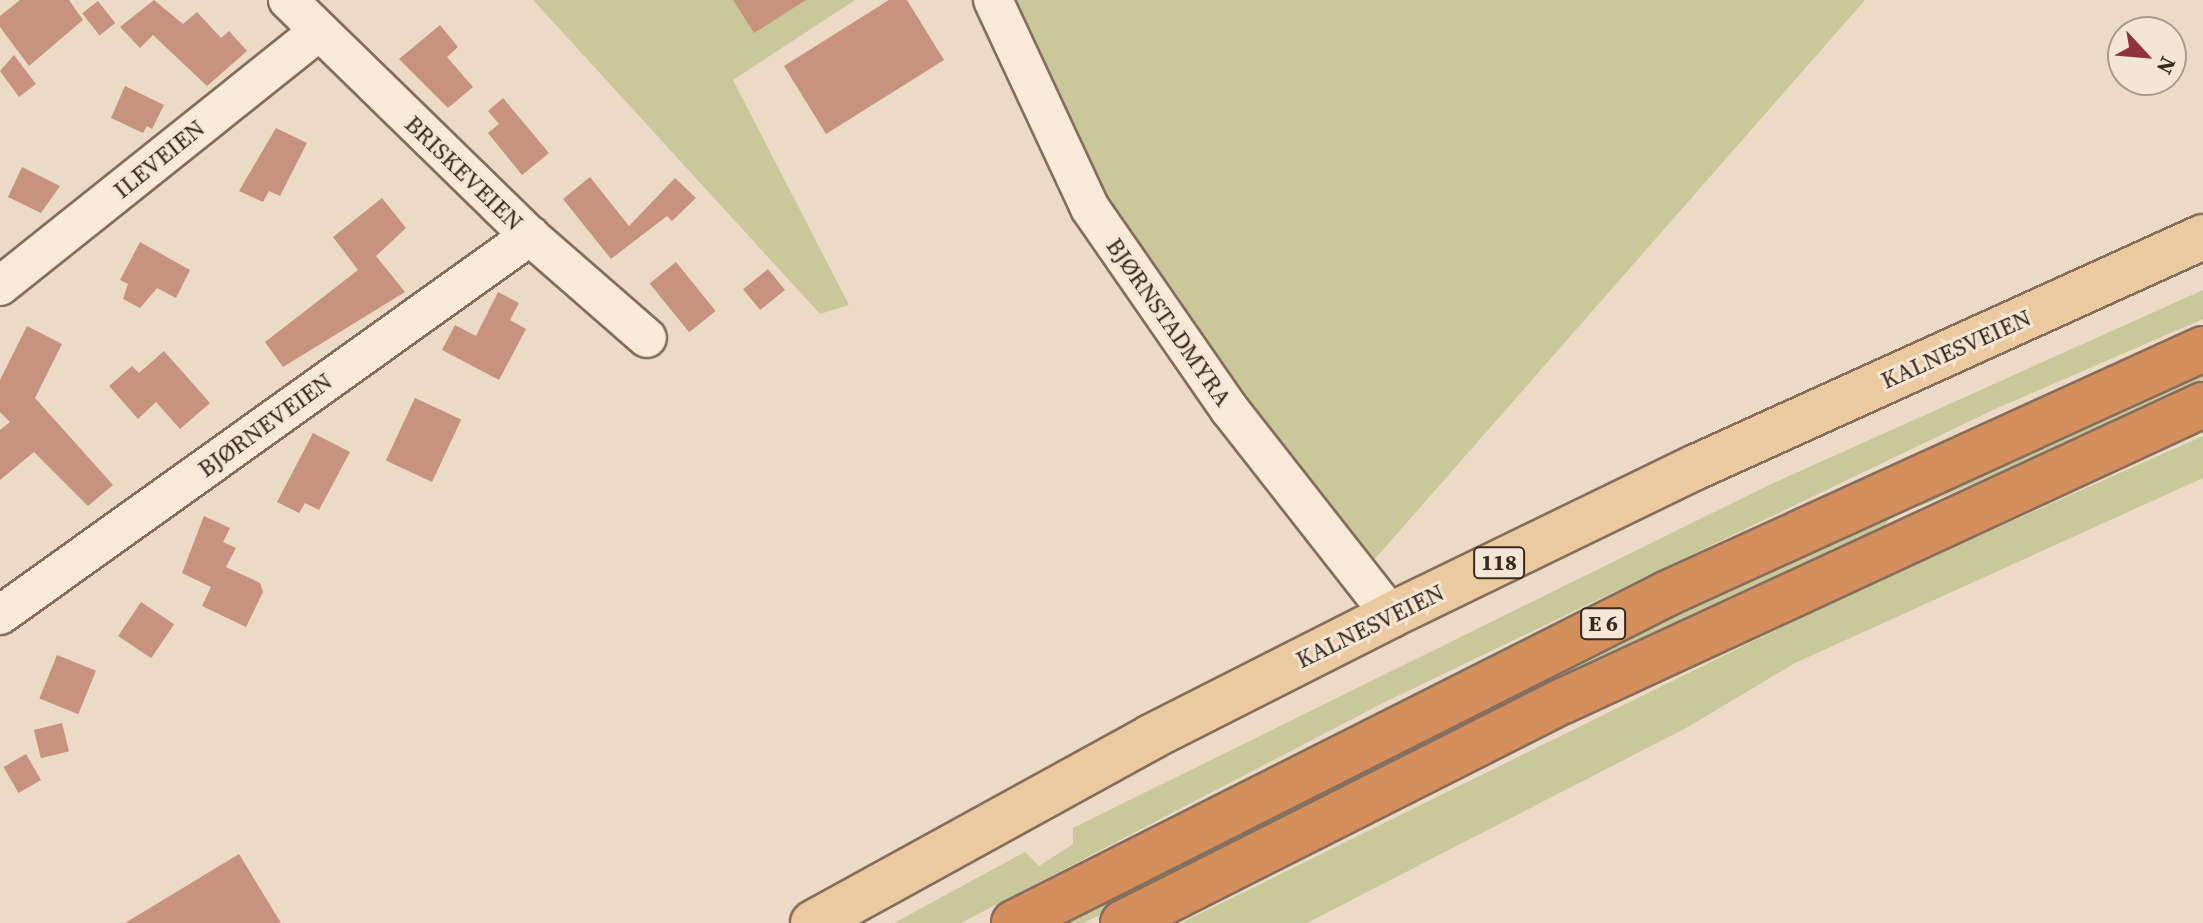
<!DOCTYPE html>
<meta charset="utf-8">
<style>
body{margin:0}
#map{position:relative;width:2203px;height:923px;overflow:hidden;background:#ebdbc6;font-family:"Source Serif 4",serif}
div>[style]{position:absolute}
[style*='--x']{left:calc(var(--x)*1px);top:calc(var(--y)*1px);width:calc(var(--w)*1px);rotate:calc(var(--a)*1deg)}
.green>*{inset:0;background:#c9c89a}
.building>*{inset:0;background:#c7927e;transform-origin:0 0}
.roads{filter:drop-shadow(2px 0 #866d5d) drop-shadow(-2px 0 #866d5d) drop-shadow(0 2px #866d5d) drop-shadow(0 -2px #866d5d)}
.minor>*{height:38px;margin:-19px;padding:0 19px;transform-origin:19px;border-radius:19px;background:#f7ead9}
.major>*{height:44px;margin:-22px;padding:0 22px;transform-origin:22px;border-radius:22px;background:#eccaa0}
.highway>*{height:44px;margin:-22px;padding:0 22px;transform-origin:22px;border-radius:22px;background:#d58f5c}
span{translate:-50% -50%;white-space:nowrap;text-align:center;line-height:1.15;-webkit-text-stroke:6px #f3e6d5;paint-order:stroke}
.shield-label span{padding:2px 6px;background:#f3e6d5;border:2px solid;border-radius:6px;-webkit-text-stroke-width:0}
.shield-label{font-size:22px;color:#372820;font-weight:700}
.street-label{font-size:24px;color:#372820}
.north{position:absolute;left:2107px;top:16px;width:80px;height:80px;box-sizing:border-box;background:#f3e6d5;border:2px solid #a89a8d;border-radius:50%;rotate:116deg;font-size:22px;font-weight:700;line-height:32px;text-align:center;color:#372820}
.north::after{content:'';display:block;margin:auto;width:28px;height:36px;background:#91313f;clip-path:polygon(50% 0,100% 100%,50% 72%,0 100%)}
</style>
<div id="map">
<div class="green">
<div style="clip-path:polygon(533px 0,855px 0,733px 80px,849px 305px,820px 314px)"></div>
<div style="clip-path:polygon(1004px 0,1865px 0,1360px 576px,1170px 327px)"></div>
<div style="clip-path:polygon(2203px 290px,2203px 319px,1995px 409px,1381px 704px,961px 923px,894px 923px,1025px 852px,1039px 866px,1073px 844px,1073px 828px,1769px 485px)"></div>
<div style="clip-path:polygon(2203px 371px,2203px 384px,1919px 507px,1930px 493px)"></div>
<div style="clip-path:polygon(2203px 436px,2203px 478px,1795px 663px,1686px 728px,1307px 923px,1181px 923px,1859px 589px)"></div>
<div style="clip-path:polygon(1891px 516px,1882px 530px,1638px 644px,1084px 923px,1056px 923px,1631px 632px)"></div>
</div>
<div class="building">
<div style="clip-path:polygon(20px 0,69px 0,83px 20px,29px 66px,0 27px,0 16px)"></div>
<div style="clip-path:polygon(154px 0,183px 24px,197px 12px,221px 38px,229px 31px,247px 51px,207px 86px,153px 35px,140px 48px,120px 27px)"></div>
<div style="clip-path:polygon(733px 0,806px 0,754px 33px)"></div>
<div style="clip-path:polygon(889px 0,907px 0,944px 60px,826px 134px,784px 66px)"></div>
<div style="left:98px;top:1px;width:28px;height:20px;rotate:52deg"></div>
<div style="clip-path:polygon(440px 25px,458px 47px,447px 57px,473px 87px,448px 108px,399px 59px)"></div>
<div style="clip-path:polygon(14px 55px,36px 84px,19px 97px,0 71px)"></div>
<div style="clip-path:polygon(125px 86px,164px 105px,152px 129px,147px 126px,143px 133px,111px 118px)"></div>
<div style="clip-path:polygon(503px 98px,549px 153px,522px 175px,488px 133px,499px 124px,488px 111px)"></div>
<div style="clip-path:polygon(276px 128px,307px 143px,280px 196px,269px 191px,263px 202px,239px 191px)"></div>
<div style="clip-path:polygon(22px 167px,60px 186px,41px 213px,8px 197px)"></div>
<div style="clip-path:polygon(590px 177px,629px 226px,675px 178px,696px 198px,672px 221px,667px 216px,611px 259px,563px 199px)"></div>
<div style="clip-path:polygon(382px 198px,406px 228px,376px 256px,405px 292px,283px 367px,265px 342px,358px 270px,333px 237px)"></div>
<div style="clip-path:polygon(140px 242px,190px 270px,176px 298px,157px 288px,140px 308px,123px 299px,128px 284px,120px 280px)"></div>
<div style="left:676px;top:262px;width:63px;height:34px;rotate:51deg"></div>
<div style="left:768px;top:269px;width:27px;height:32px;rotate:51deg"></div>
<div style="clip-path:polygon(498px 292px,519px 303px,510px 320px,526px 329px,499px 380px,442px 350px,455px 325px,476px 336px)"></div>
<div style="clip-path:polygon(27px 326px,62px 344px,35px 398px,113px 485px,88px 506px,34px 452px,0 480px,0 430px,10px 422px,0 412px,0 380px)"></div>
<div style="clip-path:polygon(164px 351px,210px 403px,180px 429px,156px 402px,138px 419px,109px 386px,132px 366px,139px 373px)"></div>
<div style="left:415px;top:398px;width:51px;height:69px;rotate:25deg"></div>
<div style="clip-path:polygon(313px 433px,350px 452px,319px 510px,305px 503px,299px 513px,277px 502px)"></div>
<div style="clip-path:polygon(204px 516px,230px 528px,223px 542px,236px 548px,226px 567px,260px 583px,263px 592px,246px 627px,202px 606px,211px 587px,182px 573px)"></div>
<div style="left:141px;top:602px;width:40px;height:41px;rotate:34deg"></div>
<div style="left:57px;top:655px;width:42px;height:47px;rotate:22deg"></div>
<div style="left:62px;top:723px;width:29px;height:29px;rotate:76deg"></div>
<div style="left:26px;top:754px;width:30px;height:26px;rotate:60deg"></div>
<div style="clip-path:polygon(239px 854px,281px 923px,125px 923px)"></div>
</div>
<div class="roads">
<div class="minor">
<div style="--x:288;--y:0;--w:338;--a:44.3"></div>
<div style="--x:530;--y:236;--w:155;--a:41.1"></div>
<div style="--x:993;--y:0;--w:230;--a:65"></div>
<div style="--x:1090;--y:208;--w:246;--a:55.3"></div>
<div style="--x:1230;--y:410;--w:261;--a:51.9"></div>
<div style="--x:0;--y:286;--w:406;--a:-38.6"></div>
<div style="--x:0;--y:615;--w:652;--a:-35.57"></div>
</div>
<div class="major">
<div style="--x:813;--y:923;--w:386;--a:-28.8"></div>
<div style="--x:1151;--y:737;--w:269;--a:-26.9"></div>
<div style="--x:1391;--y:615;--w:339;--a:-25.9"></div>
<div style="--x:1696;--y:467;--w:557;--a:-24.4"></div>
</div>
<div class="highway">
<div style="--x:1014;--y:923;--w:733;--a:-26.77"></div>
<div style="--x:1668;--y:593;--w:588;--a:-24.52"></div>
<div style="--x:1123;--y:923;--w:493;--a:-26.8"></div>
<div style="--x:1563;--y:701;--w:705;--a:-24.82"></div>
</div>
</div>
<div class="shield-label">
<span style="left:1499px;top:563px">118</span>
<span style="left:1603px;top:624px">E 6</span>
</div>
<div class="street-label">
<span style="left:159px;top:159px;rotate:-39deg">ILEVEIEN</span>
<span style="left:464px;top:173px;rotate:44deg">BRISKEVEIEN</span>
<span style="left:1169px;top:322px;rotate:55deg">BJØRNSTADMYRA</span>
<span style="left:1956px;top:349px;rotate:-24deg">KALNESVEIEN</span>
<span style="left:265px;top:425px;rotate:-36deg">BJØRNEVEIEN</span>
<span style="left:1370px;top:626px;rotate:-26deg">KALNESVEIEN</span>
</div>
<div class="north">N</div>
</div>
